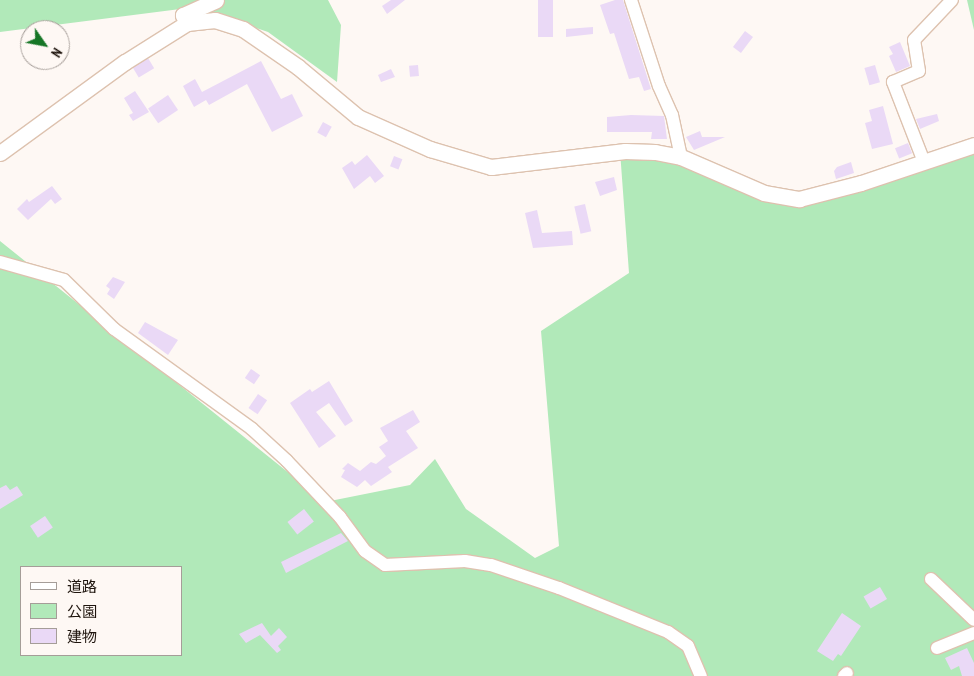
<!DOCTYPE html>
<meta charset="utf-8">
<style>
body{margin:0}
#map{position:relative;width:974px;height:676px;overflow:hidden;background:#fef8f4;font-family:"PT Sans Narrow","Noto Sans JP",sans-serif}
div>[style]{position:absolute}
[style*='--x']{left:calc(var(--x)*1px);top:calc(var(--y)*1px);width:calc(var(--w)*1px);rotate:calc(var(--a)*1deg)}
.green>*{inset:0;background:#b1e9b9}
.building>*{inset:0;background:#ead9f6;transform-origin:0 0}
.roads{filter:drop-shadow(1px 0 #ddc2af) drop-shadow(-1px 0 #ddc2af) drop-shadow(0 1px #ddc2af) drop-shadow(0 -1px #ddc2af)}
.minor>*{height:12px;margin:-6px;padding:0 6px;transform-origin:6px;border-radius:6px;background:#fff}
.tertiary>*{height:15px;margin:-7.5px;padding:0 7.5px;transform-origin:7.5px;border-radius:7.5px;background:#fff}
span{translate:-50% -50%;white-space:nowrap;text-align:center;line-height:1.15;-webkit-text-stroke:5px #fef8f4;paint-order:stroke}
.legend{position:absolute;left:20px;top:566px;width:162px;height:90px;box-sizing:border-box;background:#fef8f4;border:1px solid #a59d98;margin:0;padding:6px 9px;list-style:none;font-size:15px;color:#1f150e}
.legend li{display:flex;align-items:center;gap:10px;height:25px}
.legend b{width:25px;border:1px solid #a59d98}
.north{position:absolute;left:20px;top:20px;width:50px;height:50px;box-sizing:border-box;background:#fef8f4;border:1px solid #a59d98;border-radius:50%;rotate:123deg;font-size:14px;font-weight:700;line-height:20px;text-align:center;color:#1f150e}
.north::after{content:'';display:block;margin:auto;width:18px;height:22px;background:#167626;clip-path:polygon(50% 0,100% 100%,50% 72%,0 100%)}
</style>
<div id="map">
<div class="green">
<div style="clip-path:polygon(0 0,328px 0,341px 25px,337px 82px,268px 32px,196px 7px,0 32px)"></div>
<div style="clip-path:polygon(967px 0,974px 0,974px 30px)"></div>
<div style="clip-path:polygon(evenodd,974px 146px,974px 676px,0 676px,0 241px,325px 502px,410px 485px,435px 459px,466px 509px,535px 558px,559px 546px,541px 331px,629px 273px,620px 151px,661px 160px,777px 197px,974px 146px,21px 567px,181px 567px,181px 655px,21px 655px,21px 567px)"></div>
</div>
<div class="building">
<div style="clip-path:polygon(391px 0,405px 0,387px 14px,382px 6px)"></div>
<div style="left:538px;top:0;width:15px;height:37px"></div>
<div style="clip-path:polygon(615px 0,623px 0,651px 89px,644px 91px,639px 77px,629px 79px,614px 33px,610px 34px,600px 5px)"></div>
<div style="clip-path:polygon(593px 27px,593px 34px,566px 37px,566px 29px)"></div>
<div style="left:745px;top:31px;width:10px;height:20px;rotate:37deg"></div>
<div style="clip-path:polygon(900px 42px,910px 66px,896px 72px,889px 56px,893px 54px,889px 47px)"></div>
<div style="left:148px;top:58px;width:12px;height:18px;rotate:59deg"></div>
<div style="clip-path:polygon(261px 61px,281px 99px,292px 94px,303px 116px,272px 132px,247px 84px,209px 105px,206px 100px,194px 107px,183px 86px,195px 79px,202px 92px)"></div>
<div style="left:418px;top:65px;width:11px;height:9px;rotate:85deg"></div>
<div style="left:875px;top:65px;width:18px;height:11px;rotate:74deg"></div>
<div style="clip-path:polygon(391px 69px,395px 77px,381px 82px,378px 75px)"></div>
<div style="clip-path:polygon(135px 91px,149px 112px,133px 121px,129px 115px,133px 113px,124px 98px)"></div>
<div style="left:168px;top:95px;width:18px;height:24px;rotate:56deg"></div>
<div style="clip-path:polygon(883px 106px,893px 144px,872px 149px,865px 123px,872px 121px,869px 110px)"></div>
<div style="clip-path:polygon(937px 114px,939px 121px,920px 129px,916px 119px)"></div>
<div style="clip-path:polygon(631px 115px,664px 116px,667px 139px,651px 139px,652px 132px,607px 132px,607px 117px)"></div>
<div style="left:323px;top:122px;width:10px;height:12px;rotate:29deg"></div>
<div style="clip-path:polygon(700px 131px,702px 137px,725px 137px,694px 150px,686px 137px)"></div>
<div style="left:908px;top:143px;width:11px;height:14px;rotate:68deg"></div>
<div style="clip-path:polygon(367px 155px,384px 176px,375px 183px,370px 176px,354px 189px,342px 168px,352px 161px,355px 165px)"></div>
<div style="left:394px;top:156px;width:9px;height:11px;rotate:21deg"></div>
<div style="clip-path:polygon(851px 162px,854px 173px,836px 179px,834px 171px,837px 167px)"></div>
<div style="clip-path:polygon(614px 177px,617px 190px,600px 196px,595px 182px)"></div>
<div style="clip-path:polygon(52px 186px,62px 199px,55px 204px,51px 199px,28px 220px,17px 209px,27px 199px,29px 202px)"></div>
<div style="left:585px;top:204px;width:28px;height:11px;rotate:77deg"></div>
<div style="clip-path:polygon(537px 210px,542px 233px,572px 231px,573px 245px,533px 248px,525px 213px)"></div>
<div style="clip-path:polygon(113px 277px,125px 282px,114px 299px,107px 294px,110px 289px,106px 286px)"></div>
<div style="clip-path:polygon(145px 322px,178px 340px,168px 355px,138px 333px)"></div>
<div style="left:251px;top:369px;width:11px;height:11px;rotate:34deg"></div>
<div style="clip-path:polygon(329px 381px,353px 421px,345px 426px,329px 403px,316px 412px,336px 436px,319px 448px,290px 403px,310px 389px,312px 392px)"></div>
<div style="left:258px;top:394px;width:11px;height:17px;rotate:34deg"></div>
<div style="clip-path:polygon(413px 410px,420px 422px,406px 431px,418px 448px,388px 467px,392px 472px,371px 486px,365px 480px,357px 487px,341px 477px,345px 470px,342px 469px,348px 463px,360px 471px,371px 462px,376px 464px,386px 456px,379px 447px,388px 441px,380px 428px)"></div>
<div style="clip-path:polygon(6px 485px,10px 490px,17px 486px,23px 495px,0 509px,0 488px)"></div>
<div style="left:304px;top:509px;width:16px;height:21px;rotate:52deg"></div>
<div style="left:45px;top:516px;width:14px;height:18px;rotate:56deg"></div>
<div style="clip-path:polygon(341px 533px,348px 541px,286px 573px,281px 562px)"></div>
<div style="left:880px;top:587px;width:14px;height:19px;rotate:60deg"></div>
<div style="clip-path:polygon(842px 613px,861px 626px,841px 656px,838px 654px,833px 661px,817px 651px)"></div>
<div style="clip-path:polygon(262px 623px,271px 636px,279px 628px,287px 637px,278px 646px,281px 650px,277px 653px,260px 635px,246px 643px,239px 634px)"></div>
<div style="clip-path:polygon(967px 648px,974px 663px,974px 676px,962px 676px,959px 666px,951px 670px,945px 658px)"></div>
</div>
<div class="roads">
<div class="minor">
<div style="--x:631;--y:0;--w:90;--a:72"></div>
<div style="--x:659;--y:86;--w:32;--a:66"></div>
<div style="--x:672;--y:115;--w:43;--a:77.9"></div>
<div style="--x:924;--y:162;--w:86;--a:-111.2"></div>
<div style="--x:893;--y:82;--w:28;--a:-23"></div>
<div style="--x:919;--y:71;--w:31;--a:-99"></div>
<div style="--x:914;--y:40;--w:55;--a:-46.5"></div>
<div style="--x:0;--y:262;--w:66;--a:15.7"></div>
<div style="--x:64;--y:280;--w:70;--a:44.4"></div>
<div style="--x:114;--y:329;--w:170;--a:35.9"></div>
<div style="--x:252;--y:429;--w:47;--a:42.4"></div>
<div style="--x:287;--y:461;--w:77;--a:46.6"></div>
<div style="--x:340;--y:517;--w:42;--a:53.7"></div>
<div style="--x:365;--y:551;--w:24;--a:35"></div>
<div style="--x:385;--y:565;--w:80;--a:-2.9"></div>
<div style="--x:465;--y:561;--w:26;--a:9"></div>
<div style="--x:491;--y:565;--w:72;--a:18.7"></div>
<div style="--x:559;--y:588;--w:118;--a:22"></div>
<div style="--x:668;--y:632;--w:24;--a:35"></div>
<div style="--x:688;--y:646;--w:33;--a:67"></div>
<div style="--x:931;--y:579;--w:59;--a:43.6"></div>
<div style="--x:937;--y:648;--w:40;--a:-22"></div>
<div style="--x:844;--y:676;--w:4;--a:-45"></div>
</div>
<div class="tertiary">
<div style="--x:187;--y:23;--w:28;--a:-6"></div>
<div style="--x:215;--y:20;--w:29;--a:18"></div>
<div style="--x:243;--y:29;--w:67;--a:34.6"></div>
<div style="--x:298;--y:67;--w:78;--a:39.8"></div>
<div style="--x:358;--y:117;--w:79;--a:24"></div>
<div style="--x:430;--y:149;--w:64;--a:16.4"></div>
<div style="--x:491;--y:167;--w:135;--a:-6.8"></div>
<div style="--x:625;--y:151;--w:30;--a:2"></div>
<div style="--x:655;--y:152;--w:26;--a:11"></div>
<div style="--x:681;--y:157;--w:90;--a:23.4"></div>
<div style="--x:764;--y:193;--w:36;--a:10"></div>
<div style="--x:799;--y:199;--w:64;--a:-14.5"></div>
<div style="--x:861;--y:183;--w:119;--a:-18.6"></div>
<div style="--x:0;--y:153;--w:155;--a:-36.1"></div>
<div style="--x:125;--y:62;--w:73;--a:-32.2"></div>
<div style="--x:187;--y:23;--w:9;--a:-117"></div>
<div style="--x:183;--y:15;--w:36;--a:-24"></div>
</div>
</div>
<ul class="legend">
<li><b style="height:6px;background:#fff"></b>道路</li>
<li><b style="height:14px;background:#b1e9b9"></b>公園</li>
<li><b style="height:14px;background:#ead9f6"></b>建物</li>
</ul>
<div class="north">N</div>
</div>
